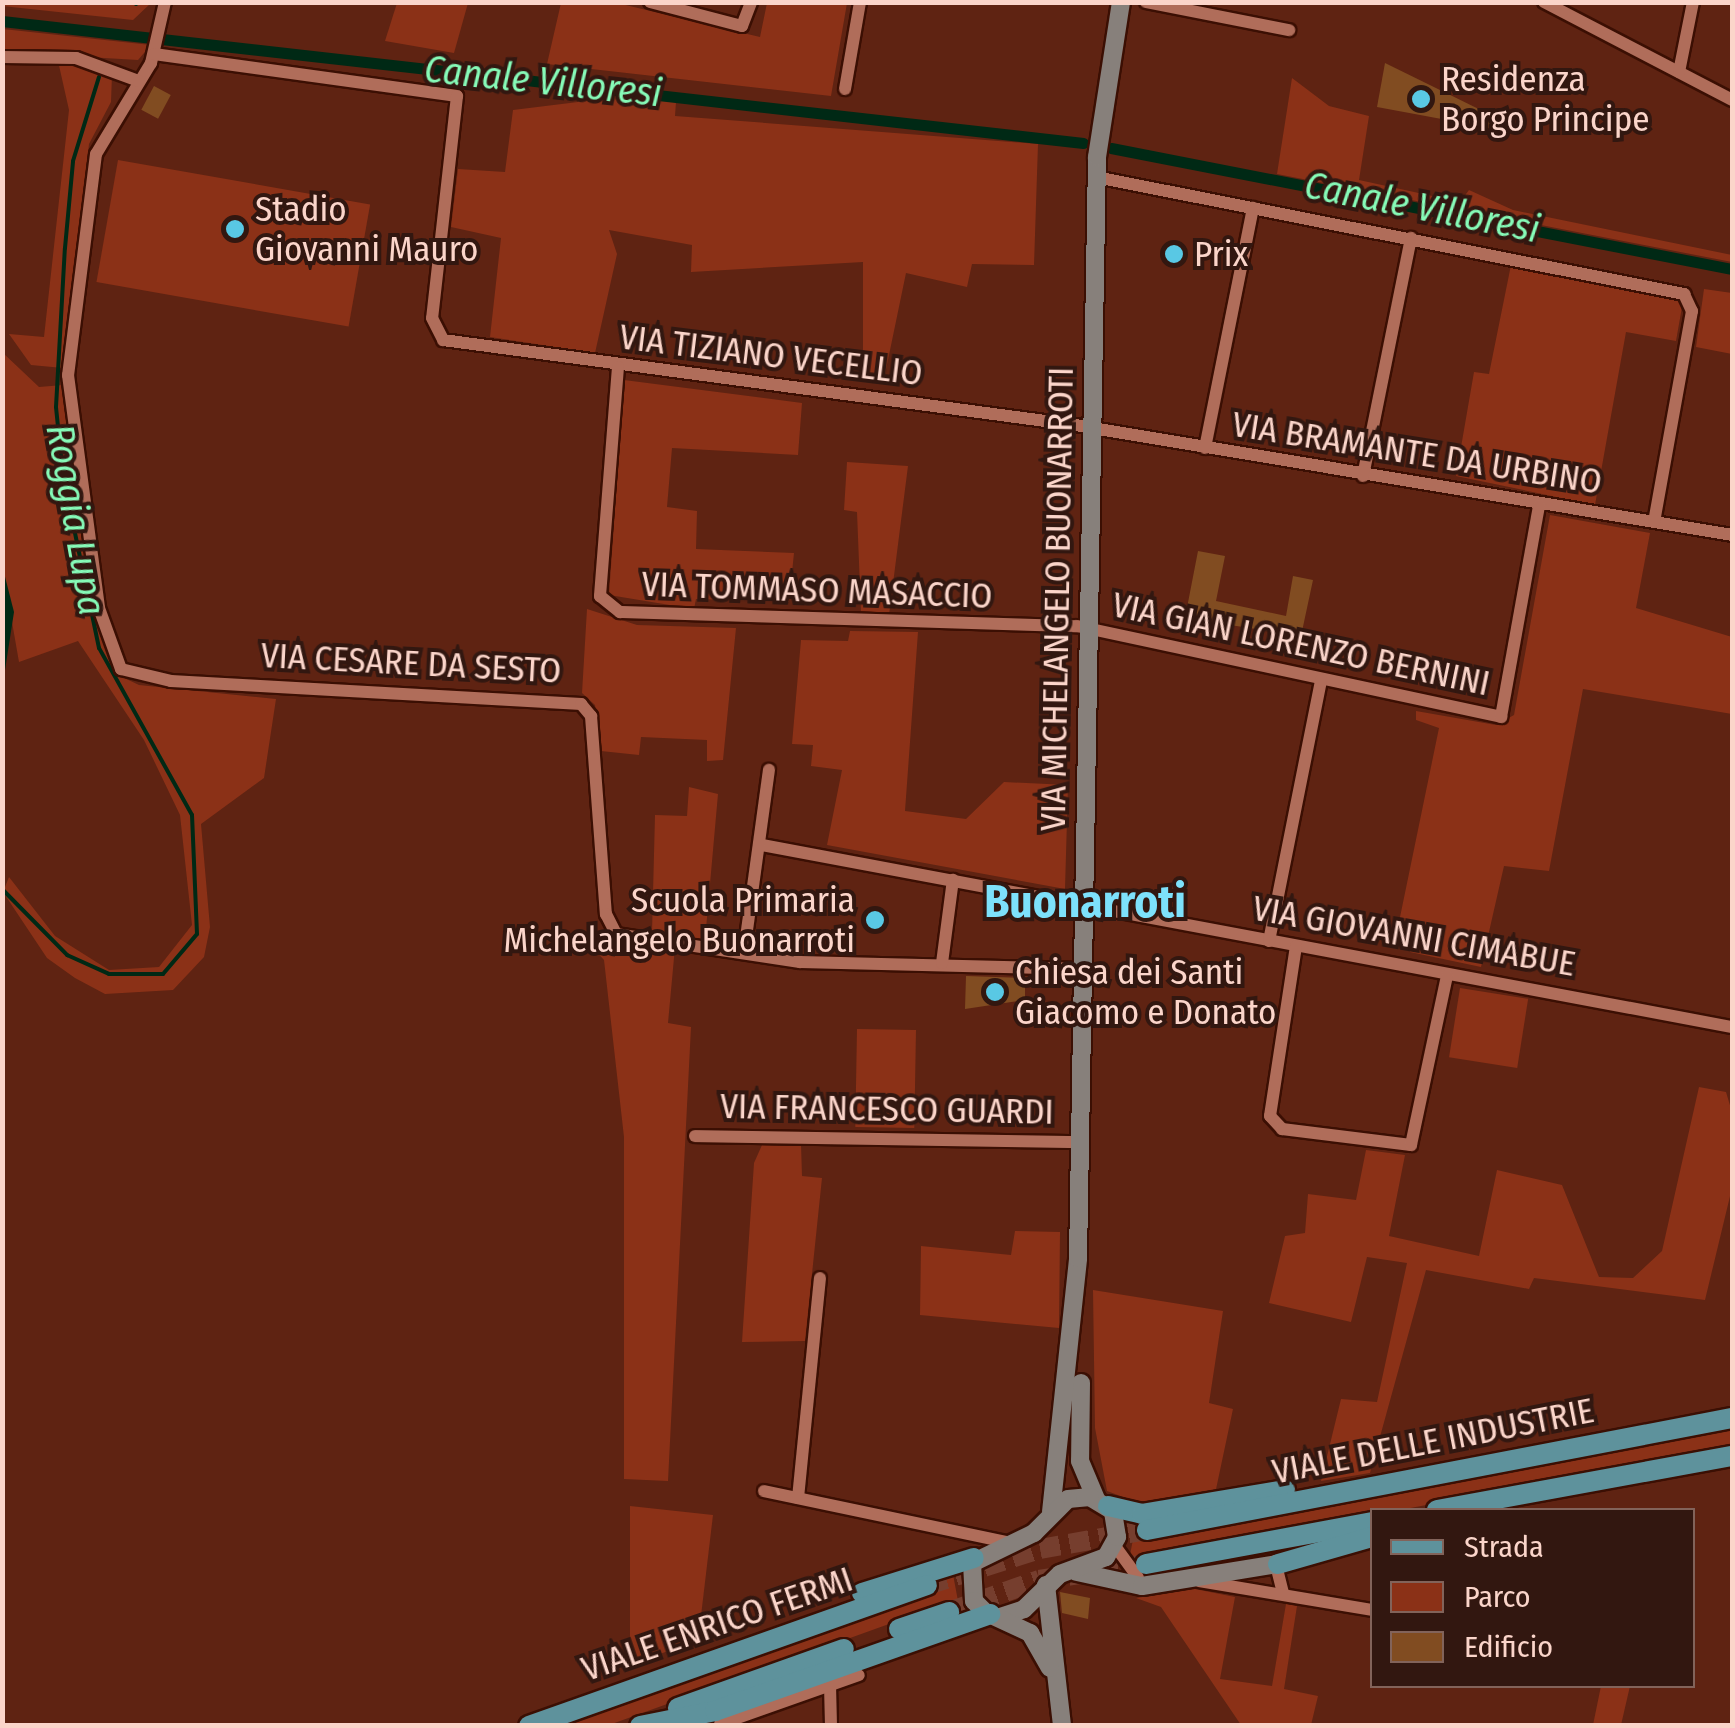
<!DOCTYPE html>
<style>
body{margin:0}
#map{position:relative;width:1735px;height:1728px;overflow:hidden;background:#5f2312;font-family:"Fira Sans Condensed",sans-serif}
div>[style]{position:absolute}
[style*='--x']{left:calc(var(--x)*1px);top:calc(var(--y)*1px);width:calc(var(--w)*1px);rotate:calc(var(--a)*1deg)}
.green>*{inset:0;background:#8b3117;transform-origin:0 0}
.water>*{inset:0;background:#002915}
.stream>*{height:4px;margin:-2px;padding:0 2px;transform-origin:2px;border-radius:2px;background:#002915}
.canal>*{height:11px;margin:-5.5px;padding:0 5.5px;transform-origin:5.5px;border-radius:5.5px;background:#002915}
.building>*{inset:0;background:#814c21;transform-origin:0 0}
.primary-tunnel>*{height:20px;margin-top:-10px;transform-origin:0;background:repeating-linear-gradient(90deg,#763e2e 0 20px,transparent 0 30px)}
.roads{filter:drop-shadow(2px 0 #3b0f03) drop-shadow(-2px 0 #3b0f03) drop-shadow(0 2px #3b0f03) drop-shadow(0 -2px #3b0f03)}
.street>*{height:12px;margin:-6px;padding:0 6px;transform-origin:6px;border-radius:6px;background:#b06d5a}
.secondary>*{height:18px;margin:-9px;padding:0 9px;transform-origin:9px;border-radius:9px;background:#87807b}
.primary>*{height:20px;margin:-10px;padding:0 10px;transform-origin:10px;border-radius:10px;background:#5e929c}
.dots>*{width:28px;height:28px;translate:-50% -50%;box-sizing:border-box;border:5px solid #321710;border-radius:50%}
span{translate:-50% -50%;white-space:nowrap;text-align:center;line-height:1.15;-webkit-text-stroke:8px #321710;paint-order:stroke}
.poi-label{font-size:35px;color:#fbd5ca}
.left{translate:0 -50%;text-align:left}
.right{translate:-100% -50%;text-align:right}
.street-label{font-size:35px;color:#fbd5ca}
.water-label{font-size:38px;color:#86fbb8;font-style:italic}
.district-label{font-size:45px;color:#7de1fb;font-weight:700}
.frame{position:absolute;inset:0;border:5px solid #fbd5ca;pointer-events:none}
.legend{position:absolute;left:1370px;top:1508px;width:325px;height:180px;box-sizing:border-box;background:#321710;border:2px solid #82635a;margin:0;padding:12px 18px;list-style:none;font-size:30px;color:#fbd5ca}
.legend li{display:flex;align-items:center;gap:20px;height:50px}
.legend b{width:50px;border:2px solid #82635a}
</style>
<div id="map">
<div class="green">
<div style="clip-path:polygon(151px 3px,133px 20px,2px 6px,3px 2px)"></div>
<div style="clip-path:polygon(397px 3px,468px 3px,454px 53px,385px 41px)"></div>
<div style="clip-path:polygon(561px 3px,617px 3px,760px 37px,767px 3px,847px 3px,831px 96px,547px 64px)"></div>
<div style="clip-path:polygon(3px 29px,151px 45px,138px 60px,3px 52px)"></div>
<div style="clip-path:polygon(58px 61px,112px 75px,111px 102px,89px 144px,63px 368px,31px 365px,9px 334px,44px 337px,69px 110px)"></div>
<div style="clip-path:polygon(1292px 78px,1329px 106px,1369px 116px,1359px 180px,1460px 202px,1469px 190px,1513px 210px,1732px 255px,1732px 262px,1277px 174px)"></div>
<div style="clip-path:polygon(583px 92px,676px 102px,675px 116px,1038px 144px,1034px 265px,972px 264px,967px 287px,906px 273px,883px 384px,863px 381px,863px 262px,691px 272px,692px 245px,609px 230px,617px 254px,595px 353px,490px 337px,501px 238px,451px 227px,458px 169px,505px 172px,513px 110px,578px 102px)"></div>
<div style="left:118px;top:160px;width:256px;height:124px;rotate:10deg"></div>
<div style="clip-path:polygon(1511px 265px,1676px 298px,1682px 307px,1676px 341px,1626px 332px,1595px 505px,1456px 476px,1474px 372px,1489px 374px)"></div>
<div style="clip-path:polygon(1704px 289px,1732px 293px,1732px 354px,1696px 347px)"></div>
<div style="clip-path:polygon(2px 352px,39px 387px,63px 385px,87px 571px,118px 675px,139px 685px,276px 699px,264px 778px,201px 824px,210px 927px,204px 957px,173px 990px,105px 994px,75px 978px,47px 958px,3px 892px,9px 877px,55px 936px,109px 970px,159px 967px,192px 925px,180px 815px,144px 740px,78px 641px,19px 662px,2px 565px)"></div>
<div style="clip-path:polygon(624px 380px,802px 403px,798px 455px,672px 448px,667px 507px,697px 511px,696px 549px,794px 553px,789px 602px,696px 599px,694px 609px,609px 595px)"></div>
<div style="clip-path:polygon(847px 462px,908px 466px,889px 615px,861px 613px,857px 512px,844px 510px)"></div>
<div style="clip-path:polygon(1550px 515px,1650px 533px,1636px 608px,1732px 637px,1732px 714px,1583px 689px,1549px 871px,1504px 866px,1481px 967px,1410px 952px,1415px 925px,1399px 922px,1439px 728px,1416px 720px,1416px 711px,1496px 725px,1514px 715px)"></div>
<div style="clip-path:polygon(587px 609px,637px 625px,736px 628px,723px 760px,707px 761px,707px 740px,641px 737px,639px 755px,601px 751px,595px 705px,582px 693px)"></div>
<div style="clip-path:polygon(850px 631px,918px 632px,905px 811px,966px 819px,1004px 782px,1068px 785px,1065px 889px,827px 845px,842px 770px,811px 766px,813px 745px,792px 744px,801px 640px,848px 641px)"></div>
<div style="clip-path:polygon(689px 787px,718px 794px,705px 940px,652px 932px,655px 815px,687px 816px)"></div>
<div style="clip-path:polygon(600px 940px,675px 947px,668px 1023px,691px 1027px,668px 1481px,624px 1479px,624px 1137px,604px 960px,593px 948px)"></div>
<div style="left:1460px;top:988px;width:69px;height:70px;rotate:9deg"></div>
<div style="left:857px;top:1029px;width:59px;height:98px;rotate:1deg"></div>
<div style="clip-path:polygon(1699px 1087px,1726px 1092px,1732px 1112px,1732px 1188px,1705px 1300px,1534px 1278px,1529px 1289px,1426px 1270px,1370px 1473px,1321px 1481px,1341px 1399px,1377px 1402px,1407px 1263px,1367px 1257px,1351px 1322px,1269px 1303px,1285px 1236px,1305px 1233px,1308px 1194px,1356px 1200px,1366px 1150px,1405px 1155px,1389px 1236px,1479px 1256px,1497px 1170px,1562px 1185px,1599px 1277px,1633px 1278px,1662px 1251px)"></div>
<div style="clip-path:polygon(801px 1144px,802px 1176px,822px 1178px,805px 1341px,742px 1342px,754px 1163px,762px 1145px)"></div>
<div style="clip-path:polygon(1015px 1231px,1060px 1232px,1059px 1328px,920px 1315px,921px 1246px,1011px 1255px)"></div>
<div style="clip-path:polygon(1093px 1290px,1223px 1311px,1209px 1403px,1233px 1409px,1215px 1494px,1147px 1506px,1107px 1491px,1095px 1428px)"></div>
<div style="clip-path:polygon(1732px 1429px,1732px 1448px,1142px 1558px,1144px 1576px,1129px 1560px,1137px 1519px,1303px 1510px)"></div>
<div style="clip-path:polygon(630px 1506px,713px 1515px,698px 1641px,630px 1664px)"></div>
<div style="clip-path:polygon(952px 1569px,961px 1617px,950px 1602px,609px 1725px,545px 1726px)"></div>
<div style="clip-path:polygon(1195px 1589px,1235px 1597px,1220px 1679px,1272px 1686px,1286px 1604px,1297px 1606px,1284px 1689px,1318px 1696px,1311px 1725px,1241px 1725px,1161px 1607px,1136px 1598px)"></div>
<div style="clip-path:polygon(1601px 1686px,1630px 1686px,1621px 1725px,1593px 1725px)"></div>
</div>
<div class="water">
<div style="clip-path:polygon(2px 565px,14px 612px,3px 683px,2px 683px)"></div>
</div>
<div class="stream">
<div style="--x:136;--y:4;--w:2;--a:-63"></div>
<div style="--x:2;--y:889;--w:93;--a:45.4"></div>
<div style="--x:67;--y:955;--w:46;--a:24.3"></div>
<div style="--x:109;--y:974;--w:54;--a:0"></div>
<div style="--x:163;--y:974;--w:52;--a:-49.6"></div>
<div style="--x:197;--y:934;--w:119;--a:-92.4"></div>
<div style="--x:192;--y:815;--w:191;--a:-119.1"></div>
<div style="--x:99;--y:648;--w:176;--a:-101.8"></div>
<div style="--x:63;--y:476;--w:69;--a:-95.8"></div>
<div style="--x:56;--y:407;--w:159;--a:-86.8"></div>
<div style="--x:65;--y:248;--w:87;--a:-84.7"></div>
<div style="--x:73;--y:161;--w:88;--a:-72.8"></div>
</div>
<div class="canal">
<div style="--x:2;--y:21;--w:1088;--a:6.44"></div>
<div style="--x:1111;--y:148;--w:633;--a:11.03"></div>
</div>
<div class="building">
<div style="clip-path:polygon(1385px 63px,1495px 117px,1490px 128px,1377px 107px)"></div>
<div style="left:154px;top:86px;width:19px;height:27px;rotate:28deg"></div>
<div style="clip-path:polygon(1198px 551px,1225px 556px,1216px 601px,1286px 616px,1293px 576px,1313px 580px,1301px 636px,1185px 618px)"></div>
<div style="clip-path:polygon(966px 976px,1025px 978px,1025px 1000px,965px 1009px)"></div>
<div style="clip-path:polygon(1060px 1592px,1090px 1598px,1088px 1619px,1062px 1613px)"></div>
</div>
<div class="primary-tunnel">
<div style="--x:927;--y:1585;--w:119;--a:-17.7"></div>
<div style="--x:1040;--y:1549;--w:109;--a:-10.1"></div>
<div style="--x:949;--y:1612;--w:96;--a:-19.6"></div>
<div style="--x:1039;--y:1580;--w:108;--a:-8.5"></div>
</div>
<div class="roads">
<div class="street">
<div style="--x:165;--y:2;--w:63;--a:102.9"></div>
<div style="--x:151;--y:63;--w:106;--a:121.1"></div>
<div style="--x:96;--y:154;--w:223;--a:97.2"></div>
<div style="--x:68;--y:375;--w:235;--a:82.4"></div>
<div style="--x:99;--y:608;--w:65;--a:70.2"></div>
<div style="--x:121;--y:669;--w:51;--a:13.5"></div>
<div style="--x:171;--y:681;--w:411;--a:3.2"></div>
<div style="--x:581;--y:704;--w:16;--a:50"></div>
<div style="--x:591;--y:716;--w:199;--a:85.7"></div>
<div style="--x:606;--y:914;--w:22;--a:63"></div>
<div style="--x:616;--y:934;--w:186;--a:8.7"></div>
<div style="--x:800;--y:962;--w:285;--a:1.4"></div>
<div style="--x:650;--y:2;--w:95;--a:14.6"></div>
<div style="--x:742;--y:26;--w:26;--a:-69"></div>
<div style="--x:1146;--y:2;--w:146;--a:11.1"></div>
<div style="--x:1544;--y:2;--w:212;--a:27.5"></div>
<div style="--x:154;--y:54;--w:306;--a:7.9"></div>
<div style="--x:457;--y:96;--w:223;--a:96.4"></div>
<div style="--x:432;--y:318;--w:25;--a:63"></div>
<div style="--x:443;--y:340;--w:638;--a:7.66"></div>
<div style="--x:1075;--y:425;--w:666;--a:9.5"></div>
<div style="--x:2;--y:57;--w:74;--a:0.8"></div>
<div style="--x:76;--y:58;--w:67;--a:20.1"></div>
<div style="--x:1679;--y:72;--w:71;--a:-78.7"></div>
<div style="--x:845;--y:89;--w:88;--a:-80.2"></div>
<div style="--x:1096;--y:177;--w:600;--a:11.25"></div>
<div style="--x:1684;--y:294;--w:19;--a:65"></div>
<div style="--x:1692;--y:311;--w:214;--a:100.2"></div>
<div style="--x:618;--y:367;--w:230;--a:94.5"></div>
<div style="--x:600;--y:596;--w:26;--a:39"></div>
<div style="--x:620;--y:612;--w:457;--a:1.8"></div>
<div style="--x:1077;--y:626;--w:434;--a:12.1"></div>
<div style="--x:1501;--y:717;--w:215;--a:-79.8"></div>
<div style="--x:1205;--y:448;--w:245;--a:-78.7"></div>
<div style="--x:1363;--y:476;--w:243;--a:-78.6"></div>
<div style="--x:762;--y:845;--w:987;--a:10.63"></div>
<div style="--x:1269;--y:941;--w:266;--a:-78.7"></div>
<div style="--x:1296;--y:946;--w:172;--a:98.7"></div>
<div style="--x:1270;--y:1116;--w:18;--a:47"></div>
<div style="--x:1282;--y:1129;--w:130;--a:7.1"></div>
<div style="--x:1411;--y:1145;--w:173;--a:-78"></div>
<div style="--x:744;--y:952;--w:184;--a:-82.2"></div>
<div style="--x:942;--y:963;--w:84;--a:-82.5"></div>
<div style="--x:695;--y:1136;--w:384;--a:0.9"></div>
<div style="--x:764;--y:1491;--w:252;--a:11.9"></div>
<div style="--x:798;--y:1498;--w:221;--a:-84.3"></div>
<div style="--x:1115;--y:1546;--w:39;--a:54"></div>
<div style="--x:1275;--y:1561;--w:32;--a:76"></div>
<div style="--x:1199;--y:1581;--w:175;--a:9.5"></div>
<div style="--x:830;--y:1685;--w:41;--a:88.6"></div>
<div style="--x:720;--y:1724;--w:147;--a:-19.4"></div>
</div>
<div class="secondary">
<div style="--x:1081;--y:1383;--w:78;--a:90.7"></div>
<div style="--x:1080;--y:1461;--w:41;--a:67.2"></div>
<div style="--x:1051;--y:1512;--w:255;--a:-83.9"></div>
<div style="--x:1078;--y:1258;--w:1101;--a:-89.01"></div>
<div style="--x:1097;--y:157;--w:157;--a:-81.2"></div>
<div style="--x:1077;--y:1572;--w:66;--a:12.2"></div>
<div style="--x:1142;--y:1586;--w:138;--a:-9.2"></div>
<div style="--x:1046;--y:1585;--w:142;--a:83.5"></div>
<div style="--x:1000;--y:1617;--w:25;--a:-18"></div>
<div style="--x:1024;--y:1609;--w:50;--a:-44.2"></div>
<div style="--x:1060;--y:1574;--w:49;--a:-20.3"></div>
<div style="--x:1106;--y:1557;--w:23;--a:-61"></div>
<div style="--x:1117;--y:1537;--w:26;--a:-99"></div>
<div style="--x:1113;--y:1511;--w:27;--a:-149"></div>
<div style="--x:1090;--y:1497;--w:22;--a:175"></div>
<div style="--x:1068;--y:1499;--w:48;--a:135"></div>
<div style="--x:1034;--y:1533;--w:69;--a:154.2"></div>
<div style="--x:972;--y:1563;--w:38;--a:87"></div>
<div style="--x:974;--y:1601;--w:16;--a:45"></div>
<div style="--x:985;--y:1612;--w:50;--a:25"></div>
<div style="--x:1030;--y:1633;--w:40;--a:60.3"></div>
</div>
<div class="primary">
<div style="--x:1108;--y:1506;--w:35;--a:13"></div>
<div style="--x:1142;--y:1514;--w:145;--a:-9.5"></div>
<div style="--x:1437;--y:1510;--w:300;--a:-10.4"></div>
<div style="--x:1147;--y:1530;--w:596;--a:-10.84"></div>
<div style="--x:1146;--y:1564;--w:230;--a:-10.5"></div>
<div style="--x:1278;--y:1564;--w:98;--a:-16"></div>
<div style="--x:862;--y:1593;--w:117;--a:-17.4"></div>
<div style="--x:899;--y:1629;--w:53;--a:-18.8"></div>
<div style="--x:678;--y:1708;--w:176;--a:-19.6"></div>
<div style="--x:529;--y:1726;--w:422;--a:-19.5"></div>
<div style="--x:640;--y:1726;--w:76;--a:-11.3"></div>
<div style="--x:715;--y:1711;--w:292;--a:-19.4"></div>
</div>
</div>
<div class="dots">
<div style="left:1421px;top:99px;background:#59c8e4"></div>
<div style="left:235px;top:229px;background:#59c8e4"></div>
<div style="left:1174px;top:254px;background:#59c8e4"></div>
<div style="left:875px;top:920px;background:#59c8e4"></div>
<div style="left:995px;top:992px;background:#59c8e4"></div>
</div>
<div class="poi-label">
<span class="left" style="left:1441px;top:99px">Residenza<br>Borgo Principe</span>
<span class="left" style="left:255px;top:229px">Stadio<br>Giovanni Mauro</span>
<span class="left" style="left:1194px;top:254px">Prix</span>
<span class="right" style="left:855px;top:920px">Scuola Primaria<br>Michelangelo Buonarroti</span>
<span class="left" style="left:1015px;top:992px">Chiesa dei Santi<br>Giacomo e Donato</span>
</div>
<div class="street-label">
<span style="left:771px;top:355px;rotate:7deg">VIA TIZIANO VECELLIO</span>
<span style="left:1417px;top:453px;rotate:9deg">VIA BRAMANTE DA URBINO</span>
<span style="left:817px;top:590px;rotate:2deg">VIA TOMMASO MASACCIO</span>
<span style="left:1057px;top:599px;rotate:-89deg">VIA MICHELANGELO BUONARROTI</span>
<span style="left:1301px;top:644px;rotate:12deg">VIA GIAN LORENZO BERNINI</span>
<span style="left:411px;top:663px;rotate:3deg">VIA CESARE DA SESTO</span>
<span style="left:1414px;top:936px;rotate:10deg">VIA GIOVANNI CIMABUE</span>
<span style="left:887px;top:1109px;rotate:1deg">VIA FRANCESCO GUARDI</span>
<span style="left:1433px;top:1441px;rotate:-11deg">VIALE DELLE INDUSTRIE</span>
<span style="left:717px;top:1624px;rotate:-19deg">VIALE ENRICO FERMI</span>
</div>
<div class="water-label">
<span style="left:543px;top:82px;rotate:6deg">Canale Villoresi</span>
<span style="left:1422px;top:208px;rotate:11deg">Canale Villoresi</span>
<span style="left:75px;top:520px;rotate:80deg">Roggia Lupa</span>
</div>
<div class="district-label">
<span style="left:1085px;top:903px">Buonarroti</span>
</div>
<div class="frame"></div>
<ul class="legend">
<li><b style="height:12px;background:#5e929c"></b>Strada</li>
<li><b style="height:28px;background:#8b3117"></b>Parco</li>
<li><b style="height:28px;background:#814c21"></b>Edificio</li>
</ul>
</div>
